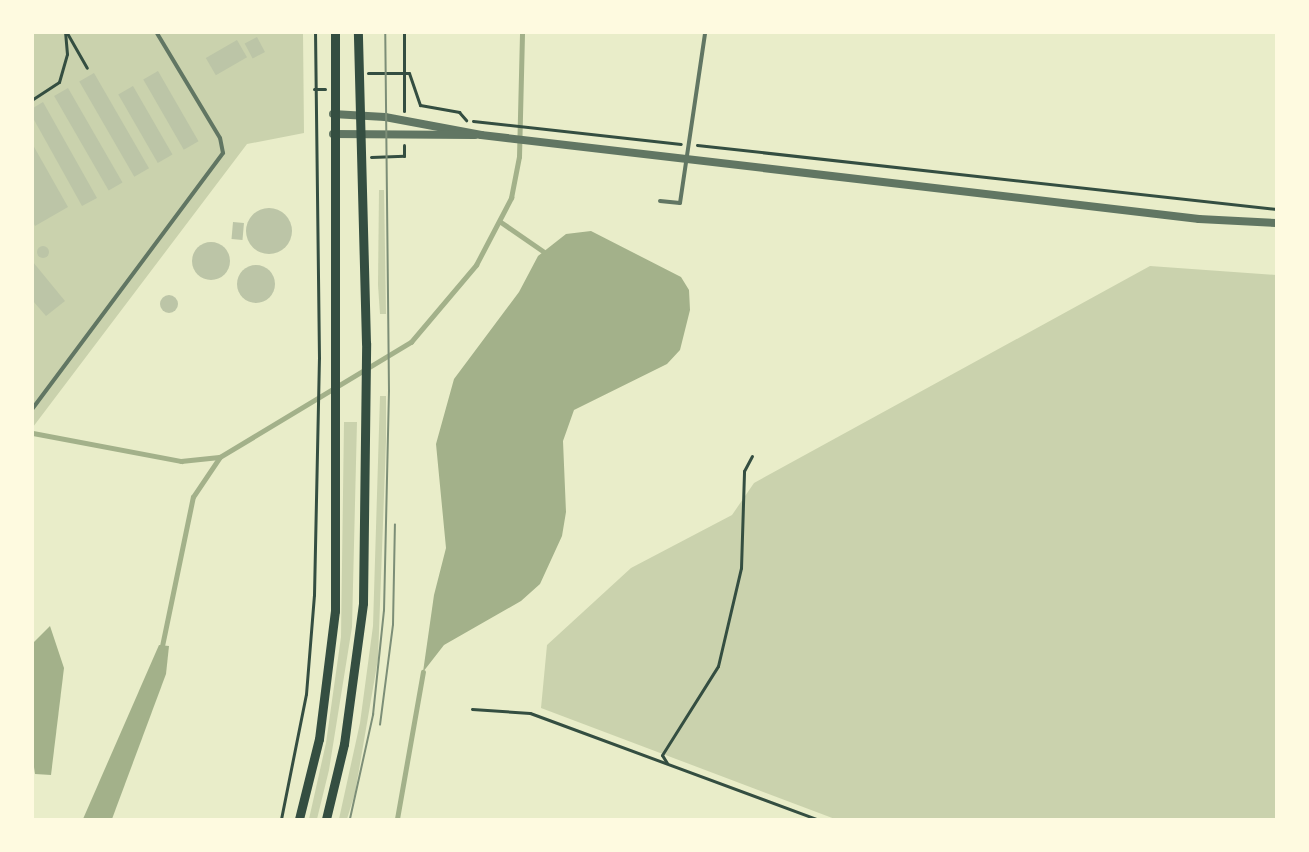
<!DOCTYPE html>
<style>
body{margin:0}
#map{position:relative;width:1309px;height:852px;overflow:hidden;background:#e9edc9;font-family:"Golos Text",sans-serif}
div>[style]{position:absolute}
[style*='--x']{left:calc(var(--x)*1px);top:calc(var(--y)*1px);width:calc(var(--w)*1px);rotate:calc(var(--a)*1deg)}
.green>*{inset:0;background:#cad2ad}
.water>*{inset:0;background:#a3b18a}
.stream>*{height:4.5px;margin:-2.25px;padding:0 2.25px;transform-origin:2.25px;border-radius:2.25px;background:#a3b18a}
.building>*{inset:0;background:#bcc5a7;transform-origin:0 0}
.round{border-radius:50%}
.path>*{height:3px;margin:-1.5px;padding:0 1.5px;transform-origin:1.5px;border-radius:1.5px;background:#344e41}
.service>*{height:4px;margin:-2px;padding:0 2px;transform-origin:2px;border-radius:2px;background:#617663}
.tertiary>*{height:8px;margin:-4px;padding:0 4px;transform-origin:4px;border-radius:4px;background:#617663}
.secondary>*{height:9px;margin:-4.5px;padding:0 4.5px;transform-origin:4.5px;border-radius:4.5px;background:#344e41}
.tram>*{height:1.5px;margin:-0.75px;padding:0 0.75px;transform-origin:0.75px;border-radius:0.75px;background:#7c8e77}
span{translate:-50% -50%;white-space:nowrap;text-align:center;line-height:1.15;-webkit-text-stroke:5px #fefae0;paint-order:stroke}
.frame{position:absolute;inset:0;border:34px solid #fefae0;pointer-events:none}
</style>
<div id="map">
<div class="green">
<div style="clip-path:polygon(33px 33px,303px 33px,304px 133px,247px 144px,33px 427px)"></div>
<div style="clip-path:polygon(379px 190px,384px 190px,386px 314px,380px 314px,378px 285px)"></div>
<div style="clip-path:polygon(1150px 266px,1276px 275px,1276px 819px,835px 819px,541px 708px,547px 645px,631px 568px,732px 515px,754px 483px)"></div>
<div style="clip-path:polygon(380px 396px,386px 396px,386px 441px,378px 659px,355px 793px,347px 819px,339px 819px,360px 723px,373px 626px)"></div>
<div style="clip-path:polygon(344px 422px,357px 422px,352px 627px,329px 770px,317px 819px,309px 819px,326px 743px,341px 637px)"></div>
</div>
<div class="water">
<div style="clip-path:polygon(591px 231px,681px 277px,689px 290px,690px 310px,680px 350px,667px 364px,574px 410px,563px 441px,566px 512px,562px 536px,540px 584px,521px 601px,444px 645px,423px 672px,434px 595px,446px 548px,436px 444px,454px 379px,519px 292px,538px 256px,566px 234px)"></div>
<div style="clip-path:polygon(50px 626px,64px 668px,51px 775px,35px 774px,33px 760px,33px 643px)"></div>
<div style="clip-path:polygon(159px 645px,169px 646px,166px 674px,112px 819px,83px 819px)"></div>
</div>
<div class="stream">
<div style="--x:501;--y:222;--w:51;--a:34.6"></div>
<div style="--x:33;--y:433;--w:151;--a:10.7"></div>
<div style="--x:181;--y:461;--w:38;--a:-6"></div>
<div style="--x:161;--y:651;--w:157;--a:-78.3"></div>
<div style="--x:193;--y:497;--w:48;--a:-56"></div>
<div style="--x:220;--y:457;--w:223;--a:-31.1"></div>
<div style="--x:411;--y:342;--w:101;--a:-49.8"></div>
<div style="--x:476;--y:265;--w:76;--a:-62.4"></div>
<div style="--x:511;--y:198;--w:42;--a:-79"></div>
<div style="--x:519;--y:157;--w:124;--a:-88.6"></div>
<div style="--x:397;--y:819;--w:149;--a:-80"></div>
</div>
<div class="building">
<div style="left:257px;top:37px;width:17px;height:14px;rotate:62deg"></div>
<div style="left:237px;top:40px;width:20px;height:36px;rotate:60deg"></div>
<div style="left:158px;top:71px;width:81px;height:17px;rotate:60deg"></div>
<div style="left:94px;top:73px;width:110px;height:17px;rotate:60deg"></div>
<div style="left:133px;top:86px;width:79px;height:17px;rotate:60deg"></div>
<div style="left:68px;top:88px;width:109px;height:16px;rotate:60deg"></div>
<div style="clip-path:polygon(43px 102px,97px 198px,82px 206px,33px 118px,33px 108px)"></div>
<div style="clip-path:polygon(33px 145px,68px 207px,35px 226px,33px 222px)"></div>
<div class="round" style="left:246px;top:208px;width:46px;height:46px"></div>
<div style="left:233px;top:222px;width:11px;height:17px;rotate:5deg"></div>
<div class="round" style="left:192px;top:242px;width:38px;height:38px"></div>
<div class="round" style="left:37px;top:246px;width:12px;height:12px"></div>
<div style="clip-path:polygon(33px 262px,65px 301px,46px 316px,33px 301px)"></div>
<div class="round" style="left:237px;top:265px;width:38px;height:38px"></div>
<div class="round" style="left:160px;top:295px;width:18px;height:18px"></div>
</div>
<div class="path">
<div style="--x:67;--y:33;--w:40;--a:60.3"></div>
<div style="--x:368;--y:73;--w:41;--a:0"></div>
<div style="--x:409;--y:73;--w:34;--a:71"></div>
<div style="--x:420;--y:105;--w:40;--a:10"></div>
<div style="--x:459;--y:112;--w:11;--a:49"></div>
<div style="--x:314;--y:89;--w:11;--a:0"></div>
<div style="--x:33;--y:99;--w:31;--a:-33"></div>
<div style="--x:59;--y:82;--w:29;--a:-74"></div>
<div style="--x:67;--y:54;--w:21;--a:-95"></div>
<div style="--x:404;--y:111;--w:78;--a:-90"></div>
<div style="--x:473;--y:121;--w:209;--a:6.3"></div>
<div style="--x:697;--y:145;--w:583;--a:6.31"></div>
<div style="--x:371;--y:157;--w:33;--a:-2"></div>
<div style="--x:404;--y:156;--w:11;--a:-90"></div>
<div style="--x:472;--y:709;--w:58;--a:3.9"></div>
<div style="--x:530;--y:713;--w:305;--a:20.3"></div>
<div style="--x:667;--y:763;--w:9;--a:-122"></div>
<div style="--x:662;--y:755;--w:105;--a:-57.8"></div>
<div style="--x:718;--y:666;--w:101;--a:-76.8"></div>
<div style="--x:741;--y:568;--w:97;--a:-88.2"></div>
<div style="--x:744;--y:471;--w:17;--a:-62"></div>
<div style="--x:281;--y:819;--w:127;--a:-78.7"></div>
<div style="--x:306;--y:694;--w:99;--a:-85.4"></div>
<div style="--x:314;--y:595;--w:237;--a:-88.8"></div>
<div style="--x:319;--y:358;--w:325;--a:-90.7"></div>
</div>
<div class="service">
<div style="--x:660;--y:201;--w:20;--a:6"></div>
<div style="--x:680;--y:203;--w:172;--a:-81.6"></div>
<div style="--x:33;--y:408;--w:318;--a:-53.3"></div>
<div style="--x:223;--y:153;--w:15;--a:-101"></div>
<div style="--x:220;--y:138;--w:122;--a:-121"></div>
</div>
<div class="tertiary">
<div style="--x:333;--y:114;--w:52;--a:3.3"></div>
<div style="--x:385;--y:117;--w:98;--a:10.6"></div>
<div style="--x:481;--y:135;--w:723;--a:6.67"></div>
<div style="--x:1199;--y:219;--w:77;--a:3"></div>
<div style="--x:333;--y:134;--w:142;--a:0.4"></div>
</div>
<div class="secondary">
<div style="--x:299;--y:819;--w:82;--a:-76"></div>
<div style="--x:319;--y:739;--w:129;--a:-82.9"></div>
<div style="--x:335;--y:611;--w:578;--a:-90"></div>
<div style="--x:326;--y:819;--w:77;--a:-76.5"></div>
<div style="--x:344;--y:744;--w:142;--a:-82.3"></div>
<div style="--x:363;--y:603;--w:260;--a:-89.3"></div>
<div style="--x:366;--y:343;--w:310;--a:-91.5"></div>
</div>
<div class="tram">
<div style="--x:380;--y:725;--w:101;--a:-82.6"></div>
<div style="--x:393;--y:625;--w:100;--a:-88.9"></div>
<div style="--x:350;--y:819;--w:107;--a:-77.5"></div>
<div style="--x:373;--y:715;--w:105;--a:-84"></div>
<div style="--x:384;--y:611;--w:220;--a:-88.7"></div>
<div style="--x:389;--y:391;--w:358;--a:-90.6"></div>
</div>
<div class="frame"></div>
</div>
